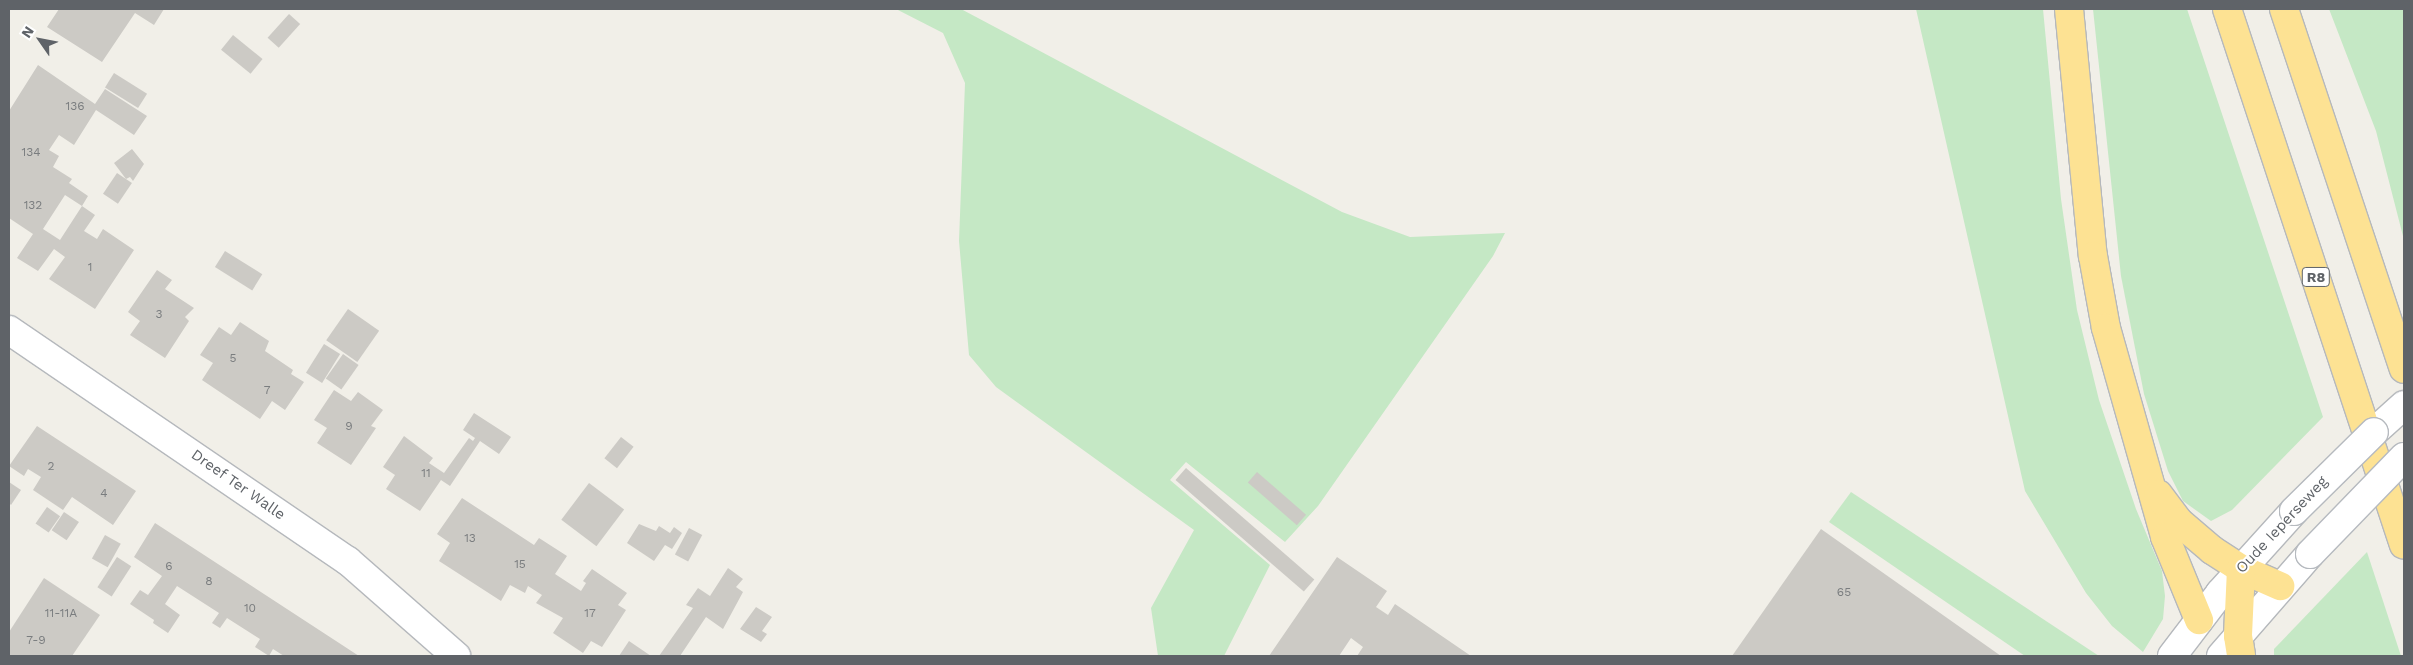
<!DOCTYPE html>
<style>
body{margin:0}
#map{position:relative;width:2413px;height:665px;overflow:hidden;background:#f1efe8;font-family:"Work Sans",sans-serif}
div>[style]{position:absolute}
[style*='--x']{left:calc(var(--x)*1px);top:calc(var(--y)*1px);width:calc(var(--w)*1px);rotate:calc(var(--a)*1deg)}
.green>*{inset:0;background:#c5e8c5}
.building>*{inset:0;background:#cccac5;transform-origin:0 0}
.roads{filter:drop-shadow(1px 0 #b5b8bc) drop-shadow(-1px 0 #b5b8bc) drop-shadow(0 1px #b5b8bc) drop-shadow(0 -1px #b5b8bc)}
.street>*{height:28px;margin:-14px;padding:0 14px;transform-origin:14px;border-radius:14px;background:#fff}
.secondary>*{height:28px;margin:-14px;padding:0 14px;transform-origin:14px;border-radius:14px;background:#fff}
.highway>*{height:28px;margin:-14px;padding:0 14px;transform-origin:14px;border-radius:14px;background:#fde293}
.bridges{filter:drop-shadow(1px 0 #b6babf) drop-shadow(-1px 0 #b6babf) drop-shadow(0 1px #b6babf) drop-shadow(0 -1px #b6babf)}
.secondary-bridge>*{height:28px;margin:-14px;padding:0 14px;transform-origin:14px;border-radius:14px;background:#fff}
span{translate:-50% -50%;white-space:nowrap;text-align:center;line-height:1.15;-webkit-text-stroke:4px #fff;paint-order:stroke}
.number-label{font-size:12px;color:#7a7d7f}
.number-label span{-webkit-text-stroke-width:0}
.shield-label span{padding:1px 4px;background:#fff;border:1px solid;border-radius:4px;-webkit-text-stroke-width:0}
.shield-label{font-size:14px;color:#5f6368;font-weight:700}
.street-label{font-size:15px;color:#5f6368}
.frame{position:absolute;inset:0;border:10px solid #5f6368;pointer-events:none}
.north{position:absolute;left:15px;top:15px;width:50px;height:50px;-webkit-text-stroke:4px #fff;paint-order:stroke;rotate:303deg;font-size:14px;font-weight:700;line-height:20px;text-align:center;color:#5f6368}
.north::after{content:'';display:block;margin:auto;width:18px;height:22px;background:#5f6368;clip-path:polygon(50% 0,100% 100%,50% 72%,0 100%)}
</style>
<div id="map">
<div class="green">
<div style="clip-path:polygon(896px 9px,961px 9px,1342px 212px,1410px 237px,1505px 233px,1493px 256px,1318px 506px,1285px 542px,1186px 462px,1170px 480px,1270px 565px,1224px 656px,1158px 656px,1151px 608px,1194px 530px,996px 387px,969px 355px,959px 241px,965px 83px,943px 33px)"></div>
<div style="clip-path:polygon(1916px 9px,2043px 9px,2061px 199px,2077px 310px,2099px 400px,2136px 509px,2162px 571px,2165px 596px,2163px 619px,2143px 652px,2112px 626px,2086px 593px,2025px 491px)"></div>
<div style="clip-path:polygon(2093px 9px,2187px 9px,2323px 417px,2232px 510px,2211px 521px,2183px 501px,2168px 471px,2144px 394px,2121px 276px)"></div>
<div style="clip-path:polygon(2329px 9px,2404px 9px,2404px 240px,2376px 131px)"></div>
<div style="clip-path:polygon(1851px 492px,2099px 656px,2025px 656px,1829px 522px)"></div>
<div style="clip-path:polygon(2367px 552px,2401px 656px,2274px 656px,2274px 649px)"></div>
</div>
<div class="building">
<div style="clip-path:polygon(59px 9px,164px 9px,154px 25px,135px 13px,102px 62px,47px 27px)"></div>
<div style="left:289px;top:14px;width:15px;height:32px;rotate:42deg"></div>
<div style="left:233px;top:35px;width:38px;height:19px;rotate:39deg"></div>
<div style="clip-path:polygon(38px 65px,95px 104px,105px 89px,147px 116px,134px 135px,96px 110px,74px 145px,59px 135px,49px 150px,59px 156px,53px 167px,72px 179px,69px 183px,88px 196px,82px 206px,65px 195px,43px 229px,60px 240px,82px 206px,95px 215px,84px 231px,97px 239px,103px 229px,134px 250px,95px 309px,49px 279px,65px 257px,54px 249px,38px 271px,17px 258px,33px 234px,9px 218px,9px 111px)"></div>
<div style="left:114px;top:73px;width:39px;height:17px;rotate:32deg"></div>
<div style="clip-path:polygon(132px 149px,144px 164px,133px 181px,130px 177px,126px 179px,114px 163px)"></div>
<div style="left:117px;top:173px;width:18px;height:25px;rotate:34deg"></div>
<div style="left:225px;top:251px;width:44px;height:19px;rotate:32deg"></div>
<div style="clip-path:polygon(157px 270px,172px 280px,165px 289px,194px 308px,185px 317px,189px 321px,165px 358px,130px 335px,140px 321px,128px 312px)"></div>
<div style="left:348px;top:309px;width:38px;height:38px;rotate:35deg"></div>
<div style="clip-path:polygon(240px 322px,269px 341px,265px 351px,293px 370px,291px 374px,304px 382px,285px 410px,272px 401px,260px 419px,202px 380px,213px 363px,200px 355px,219px 327px,231px 335px)"></div>
<div style="left:324px;top:344px;width:19px;height:34px;rotate:32deg"></div>
<div style="left:343px;top:354px;width:19px;height:30px;rotate:35deg"></div>
<div style="clip-path:polygon(334px 390px,351px 401px,358px 392px,383px 410px,371px 426px,376px 428px,351px 465px,317px 443px,327px 428px,314px 420px)"></div>
<div style="clip-path:polygon(474px 413px,511px 437px,499px 454px,480px 441px,450px 486px,441px 480px,420px 511px,386px 489px,395px 475px,383px 467px,404px 436px,433px 458px,429px 463px,444px 473px,469px 438px,473px 441px,475px 438px,463px 430px)"></div>
<div style="clip-path:polygon(37px 426px,136px 491px,113px 525px,72px 497px,63px 510px,33px 490px,41px 477px,28px 469px,24px 476px,9px 466px)"></div>
<div style="left:621px;top:437px;width:16px;height:27px;rotate:38deg"></div>
<div style="left:1186px;top:468px;width:170px;height:16px;rotate:41deg"></div>
<div style="left:1257px;top:472px;width:65px;height:14px;rotate:41deg"></div>
<div style="clip-path:polygon(9px 482px,21px 490px,11px 505px,9px 503px)"></div>
<div style="left:589px;top:483px;width:44px;height:46px;rotate:37deg"></div>
<div style="clip-path:polygon(462px 498px,534px 545px,539px 538px,567px 556px,555px 574px,581px 591px,586px 583px,583px 581px,592px 569px,627px 593px,618px 605px,626px 610px,602px 647px,591px 641px,583px 653px,553px 633px,563px 618px,536px 603px,542px 595px,528px 586px,525px 593px,510px 585px,501px 601px,439px 561px,450px 543px,437px 534px)"></div>
<div style="left:47px;top:507px;width:16px;height:20px;rotate:35deg"></div>
<div style="left:64px;top:512px;width:18px;height:22px;rotate:34deg"></div>
<div style="clip-path:polygon(155px 523px,241px 579px,359px 656px,284px 656px,273px 649px,269px 656px,255px 647px,260px 639px,227px 618px,220px 628px,212px 623px,219px 613px,177px 586px,165px 604px,180px 615px,168px 633px,153px 623px,154px 620px,130px 604px,140px 590px,148px 595px,162px 576px,134px 557px)"></div>
<div style="clip-path:polygon(639px 524px,656px 531px,659px 526px,670px 533px,674px 527px,682px 533px,672px 549px,665px 545px,654px 561px,627px 543px)"></div>
<div style="left:689px;top:528px;width:15px;height:30px;rotate:28deg"></div>
<div style="clip-path:polygon(1821px 529px,2001px 656px,1732px 656px)"></div>
<div style="left:105px;top:535px;width:18px;height:27px;rotate:29deg"></div>
<div style="left:117px;top:557px;width:17px;height:36px;rotate:33deg"></div>
<div style="clip-path:polygon(1337px 557px,1387px 591px,1376px 607px,1388px 615px,1395px 604px,1471px 656px,1357px 656px,1363px 647px,1351px 638px,1339px 656px,1269px 656px)"></div>
<div style="clip-path:polygon(728px 568px,743px 579px,736px 587px,743px 592px,723px 629px,706px 617px,680px 656px,659px 656px,693px 608px,686px 605px,698px 588px,710px 596px)"></div>
<div style="clip-path:polygon(44px 578px,100px 615px,72px 656px,9px 656px,9px 632px)"></div>
<div style="clip-path:polygon(756px 607px,772px 617px,762px 631px,767px 634px,761px 642px,740px 629px)"></div>
<div style="clip-path:polygon(629px 641px,651px 656px,619px 656px)"></div>
</div>
<div class="roads">
<div class="street">
<div style="--x:9;--y:330;--w:410;--a:34.3"></div>
<div style="--x:348;--y:561;--w:144;--a:41.3"></div>
</div>
<div class="secondary">
<div style="--x:2374;--y:432;--w:40;--a:-42"></div>
<div style="--x:2172;--y:656;--w:79;--a:-52.7"></div>
<div style="--x:2220;--y:593;--w:110;--a:-47.9"></div>
<div style="--x:2221;--y:656;--w:135;--a:-48.9"></div>
</div>
<div class="highway">
<div style="--x:2069;--y:9;--w:248;--a:84.5"></div>
<div style="--x:2093;--y:256;--w:73;--a:79.8"></div>
<div style="--x:2106;--y:328;--w:217;--a:74.2"></div>
<div style="--x:2165;--y:537;--w:90;--a:67.7"></div>
<div style="--x:2227;--y:9;--w:564;--a:71.73"></div>
<div style="--x:2284;--y:9;--w:379;--a:71.6"></div>
<div style="--x:2158;--y:494;--w:34;--a:53"></div>
<div style="--x:2178;--y:521;--w:45;--a:40.5"></div>
<div style="--x:2212;--y:550;--w:35;--a:33"></div>
<div style="--x:2241;--y:569;--w:43;--a:23.6"></div>
<div style="--x:2241;--y:569;--w:67;--a:92.6"></div>
<div style="--x:2238;--y:636;--w:20;--a:81"></div>
</div>
</div>
<div class="bridges">
<div class="secondary-bridge">
<div style="--x:2294;--y:511;--w:112;--a:-44.6"></div>
<div style="--x:2310;--y:554;--w:135;--a:-45.9"></div>
</div>
</div>
<div class="number-label">
<span style="left:75px;top:107px">136</span>
<span style="left:31px;top:153px">134</span>
<span style="left:33px;top:206px">132</span>
<span style="left:90px;top:268px">1</span>
<span style="left:159px;top:315px">3</span>
<span style="left:233px;top:359px">5</span>
<span style="left:267px;top:391px">7</span>
<span style="left:349px;top:427px">9</span>
<span style="left:51px;top:467px">2</span>
<span style="left:426px;top:474px">11</span>
<span style="left:104px;top:494px">4</span>
<span style="left:470px;top:539px">13</span>
<span style="left:520px;top:565px">15</span>
<span style="left:169px;top:567px">6</span>
<span style="left:209px;top:582px">8</span>
<span style="left:1844px;top:593px">65</span>
<span style="left:250px;top:609px">10</span>
<span style="left:61px;top:614px">11-11A</span>
<span style="left:590px;top:614px">17</span>
<span style="left:36px;top:641px">7-9</span>
</div>
<div class="shield-label">
<span style="left:2316px;top:277px">R8</span>
</div>
<div class="street-label">
<span style="left:238px;top:485px;rotate:35deg">Dreef Ter Walle</span>
<span style="left:2282px;top:525px;rotate:-47deg">Oude Ieperseweg</span>
</div>
<div class="frame"></div>
<div class="north">N</div>
</div>
